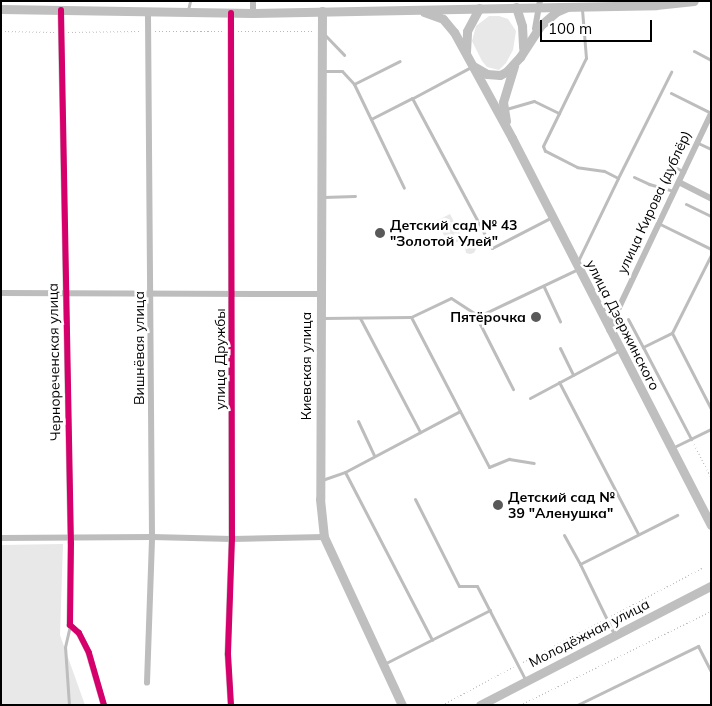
<!DOCTYPE html>
<meta charset="utf-8">
<style>
body{margin:0}
#map{position:relative;width:712px;height:706px;overflow:hidden;background:#fff;font-family:Mulish,sans-serif}
div>[style]{position:absolute}
[style*='--x']{left:calc(var(--x)*1px);top:calc(var(--y)*1px);width:calc(var(--w)*1px);rotate:calc(var(--a)*1deg)}
.green>*{inset:0;background:#e8e8e8;transform-origin:0 0}
.round{border-radius:50%}
.path>*{height:1px;margin-top:-0.5px;transform-origin:0;background:repeating-linear-gradient(90deg,#b8b8b8 0 1px,transparent 0 3.5px)}
.lane>*{height:3px;margin:-1.5px;padding:0 1.5px;transform-origin:1.5px;border-radius:1.5px;background:#bdbdbd}
.street>*{height:5.5px;margin:-2.75px;padding:0 2.75px;transform-origin:2.75px;border-radius:2.75px;background:#bdbdbd}
.secondary>*{height:9px;margin:-4.5px;padding:0 4.5px;transform-origin:4.5px;border-radius:4.5px;background:#bfbfbf}
.cycleway>*{height:6px;margin:-3px;padding:0 3px;transform-origin:3px;border-radius:3px;background:#d6006c}
.dots>*{width:14px;height:14px;translate:-50% -50%;box-sizing:border-box;border:2px solid #fff;border-radius:50%}
span{translate:-50% -50%;white-space:nowrap;text-align:center;line-height:1.15;-webkit-text-stroke:5px #fff;paint-order:stroke}
.street-label{font-size:14px;color:#000}
.poi-label{font-size:14px;color:#000;font-weight:700}
.left{translate:0 -50%;text-align:left}
.right{translate:-100% -50%;text-align:right}
.frame{position:absolute;inset:0;border:2px solid #000;pointer-events:none}
.scale{position:absolute;left:540px;top:20px;width:112px;height:22px;box-sizing:border-box;border:2px solid #000;border-top:0;padding-left:6px;font-size:15px;line-height:18px;white-space:nowrap;color:#000;-webkit-text-stroke:4px #fff;paint-order:stroke}
</style>
<div id="map">
<div class="green">
<div style="clip-path:polygon(489px 16px,499px 16px,508px 19px,516px 31px,513px 50px,506px 63px,499px 70px,487px 67px,482px 61px,472px 41px,476px 26px)"></div>
<div style="left:450px;top:214px;width:28px;height:15px;rotate:63deg"></div>
<div class="round" style="left:464px;top:242px;width:12px;height:12px"></div>
<div style="clip-path:polygon(63px 544px,60px 635px,85px 705px,1px 705px,1px 545px)"></div>
</div>
<div class="path">
<div style="--x:1;--y:31;--w:53;--a:1.1"></div>
<div style="--x:155;--y:31;--w:69;--a:0"></div>
<div style="--x:238;--y:31;--w:76;--a:0"></div>
<div style="--x:68;--y:32;--w:73;--a:-0.8"></div>
<div style="--x:694;--y:444;--w:38;--a:63"></div>
<div style="--x:611;--y:616;--w:105;--a:-27.8"></div>
<div style="--x:523;--y:662;--w:88;--a:-27.7"></div>
<div style="--x:442;--y:705;--w:81;--a:-28.2"></div>
<div style="--x:520;--y:705;--w:213;--a:-26.2"></div>
</div>
<div class="lane">
<div style="--x:188;--y:10;--w:9;--a:-77"></div>
<div style="--x:324;--y:34;--w:29;--a:46"></div>
<div style="--x:694;--y:51;--w:19;--a:28"></div>
<div style="--x:324;--y:71;--w:18;--a:0"></div>
<div style="--x:342;--y:71;--w:18;--a:47"></div>
<div style="--x:354;--y:84;--w:115;--a:64.3"></div>
<div style="--x:354;--y:84;--w:51;--a:-26.6"></div>
<div style="--x:671;--y:93;--w:45;--a:26.6"></div>
<div style="--x:413;--y:98;--w:66;--a:-28.1"></div>
<div style="--x:506;--y:109;--w:29;--a:-16"></div>
<div style="--x:534;--y:101;--w:28;--a:26"></div>
<div style="--x:371;--y:119;--w:46;--a:-27.1"></div>
<div style="--x:412;--y:98;--w:170;--a:61.9"></div>
<div style="--x:492;--y:248;--w:68;--a:-27.3"></div>
<div style="--x:698;--y:143;--w:14;--a:25"></div>
<div style="--x:671;--y:165;--w:15;--a:28"></div>
<div style="--x:634;--y:177;--w:17;--a:25"></div>
<div style="--x:649;--y:184;--w:26;--a:16"></div>
<div style="--x:618;--y:178;--w:119;--a:-63.4"></div>
<div style="--x:323;--y:197;--w:32;--a:-2"></div>
<div style="--x:686;--y:204;--w:28;--a:26"></div>
<div style="--x:660;--y:224;--w:57;--a:26.1"></div>
<div style="--x:711;--y:255;--w:87;--a:116.6"></div>
<div style="--x:672;--y:333;--w:85;--a:62.8"></div>
<div style="--x:577;--y:263;--w:94;--a:-64.2"></div>
<div style="--x:618;--y:178;--w:16;--a:-153"></div>
<div style="--x:604;--y:171;--w:27;--a:-172"></div>
<div style="--x:577;--y:167;--w:36;--a:-153"></div>
<div style="--x:545;--y:151;--w:5;--a:-112"></div>
<div style="--x:543;--y:146;--w:98;--a:-64"></div>
<div style="--x:586;--y:58;--w:49;--a:-94.7"></div>
<div style="--x:544;--y:287;--w:38;--a:65"></div>
<div style="--x:479;--y:316;--w:110;--a:-25.4"></div>
<div style="--x:411;--y:317;--w:44;--a:-25.4"></div>
<div style="--x:451;--y:298;--w:33;--a:33"></div>
<div style="--x:479;--y:316;--w:8;--a:83"></div>
<div style="--x:480;--y:324;--w:73;--a:63.1"></div>
<div style="--x:323;--y:318;--w:88;--a:-0.7"></div>
<div style="--x:411;--y:317;--w:169;--a:62.5"></div>
<div style="--x:489;--y:467;--w:22;--a:-22"></div>
<div style="--x:509;--y:459;--w:25;--a:9"></div>
<div style="--x:360;--y:318;--w:129;--a:62.2"></div>
<div style="--x:628;--y:319;--w:32;--a:62"></div>
<div style="--x:643;--y:347;--w:32;--a:-26"></div>
<div style="--x:643;--y:347;--w:104;--a:62.4"></div>
<div style="--x:560;--y:348;--w:30;--a:64"></div>
<div style="--x:559;--y:382;--w:171;--a:62.5"></div>
<div style="--x:530;--y:398;--w:102;--a:-28.1"></div>
<div style="--x:358;--y:421;--w:38;--a:65"></div>
<div style="--x:672;--y:448;--w:43;--a:-26"></div>
<div style="--x:345;--y:472;--w:189;--a:62.6"></div>
<div style="--x:322;--y:480;--w:24;--a:-19"></div>
<div style="--x:345;--y:472;--w:130;--a:-27.9"></div>
<div style="--x:415;--y:499;--w:97;--a:63.2"></div>
<div style="--x:459;--y:586;--w:18;--a:0"></div>
<div style="--x:477;--y:586;--w:107;--a:62.7"></div>
<div style="--x:564;--y:535;--w:33;--a:61"></div>
<div style="--x:614;--y:634;--w:78;--a:-115.9"></div>
<div style="--x:580;--y:564;--w:109;--a:-26.8"></div>
<div style="--x:384;--y:664;--w:119;--a:-27"></div>
<div style="--x:69;--y:705;--w:58;--a:-93.9"></div>
<div style="--x:65;--y:647;--w:23;--a:-77"></div>
<div style="--x:577;--y:705;--w:135;--a:-26"></div>
<div style="--x:698;--y:646;--w:28;--a:63"></div>
</div>
<div class="street">
<div style="--x:61;--y:10;--w:533;--a:88.93"></div>
<div style="--x:71;--y:543;--w:82;--a:90.7"></div>
<div style="--x:70;--y:625;--w:12;--a:42"></div>
<div style="--x:79;--y:633;--w:22;--a:63"></div>
<div style="--x:89;--y:653;--w:54;--a:73.9"></div>
<div style="--x:231;--y:13;--w:526;--a:89.89"></div>
<div style="--x:232;--y:539;--w:115;--a:92"></div>
<div style="--x:228;--y:654;--w:51;--a:86.6"></div>
<div style="--x:253;--y:13;--w:12;--a:-90"></div>
<div style="--x:535;--y:29;--w:28;--a:-80"></div>
<div style="--x:679;--y:182;--w:36;--a:27"></div>
<div style="--x:1;--y:293;--w:319;--a:0.2"></div>
<div style="--x:616;--y:314;--w:221;--a:-64.6"></div>
<div style="--x:1;--y:538;--w:151;--a:-0.4"></div>
<div style="--x:152;--y:537;--w:80;--a:1.4"></div>
<div style="--x:232;--y:539;--w:92;--a:-1.2"></div>
<div style="--x:147;--y:683;--w:146;--a:-88"></div>
<div style="--x:152;--y:537;--w:525;--a:-90.44"></div>
</div>
<div class="secondary">
<div style="--x:516;--y:7;--w:20;--a:72"></div>
<div style="--x:522;--y:26;--w:22;--a:87"></div>
<div style="--x:1;--y:9;--w:252;--a:0.9"></div>
<div style="--x:253;--y:13;--w:403;--a:-1.1"></div>
<div style="--x:656;--y:5;--w:38;--a:-6"></div>
<div style="--x:322;--y:11;--w:488;--a:90.2"></div>
<div style="--x:320;--y:499;--w:38;--a:84"></div>
<div style="--x:324;--y:537;--w:185;--a:65.1"></div>
<div style="--x:424;--y:12;--w:20;--a:20"></div>
<div style="--x:443;--y:19;--w:17;--a:50"></div>
<div style="--x:454;--y:32;--w:121;--a:61.3"></div>
<div style="--x:512;--y:138;--w:435;--a:62.8"></div>
<div style="--x:466;--y:52;--w:21;--a:-87"></div>
<div style="--x:467;--y:31;--w:26;--a:-62"></div>
<div style="--x:473;--y:66;--w:16;--a:30"></div>
<div style="--x:487;--y:74;--w:13;--a:4"></div>
<div style="--x:500;--y:75;--w:7;--a:-27"></div>
<div style="--x:506;--y:72;--w:21;--a:-47"></div>
<div style="--x:520;--y:57;--w:37;--a:-57"></div>
<div style="--x:540;--y:26;--w:21;--a:-41"></div>
<div style="--x:556;--y:12;--w:12;--a:-24"></div>
<div style="--x:506;--y:121;--w:19;--a:-99"></div>
<div style="--x:503;--y:102;--w:38;--a:-73"></div>
<div style="--x:610;--y:329;--w:16;--a:-68"></div>
<div style="--x:480;--y:705;--w:260;--a:-27.3"></div>
</div>
<div class="cycleway">
<div style="--x:61;--y:10;--w:533;--a:88.93"></div>
<div style="--x:71;--y:543;--w:82;--a:90.7"></div>
<div style="--x:70;--y:625;--w:12;--a:42"></div>
<div style="--x:79;--y:633;--w:22;--a:63"></div>
<div style="--x:89;--y:653;--w:54;--a:73.9"></div>
<div style="--x:231;--y:13;--w:526;--a:89.89"></div>
<div style="--x:232;--y:539;--w:115;--a:92"></div>
<div style="--x:228;--y:654;--w:51;--a:86.6"></div>
</div>
<div class="dots">
<div style="left:380px;top:233px;background:#595959"></div>
<div style="left:536px;top:317px;background:#595959"></div>
<div style="left:498px;top:505px;background:#595959"></div>
</div>
<div class="street-label">
<span style="left:654px;top:202px;rotate:-65deg">улица Кирова (дублёр)</span>
<span style="left:623px;top:325px;rotate:63deg">улица Дзержинского</span>
<span style="left:139px;top:348px;rotate:-90deg">Вишнёвая улица</span>
<span style="left:220px;top:359px;rotate:-90deg">улица Дружбы</span>
<span style="left:54px;top:362px;rotate:-91deg">Чернореченская улица</span>
<span style="left:306px;top:366px;rotate:-90deg">Киевская улица</span>
<span style="left:589px;top:633px;rotate:-27deg">Молодёжная улица</span>
</div>
<div class="poi-label">
<span class="left" style="left:390px;top:233px">Детский сад № 43<br>"Золотой Улей"</span>
<span class="right" style="left:526px;top:317px">Пятёрочка</span>
<span class="left" style="left:508px;top:505px">Детский сад №<br>39 "Аленушка"</span>
</div>
<div class="frame"></div>
<div class="scale">100 m</div>
</div>
